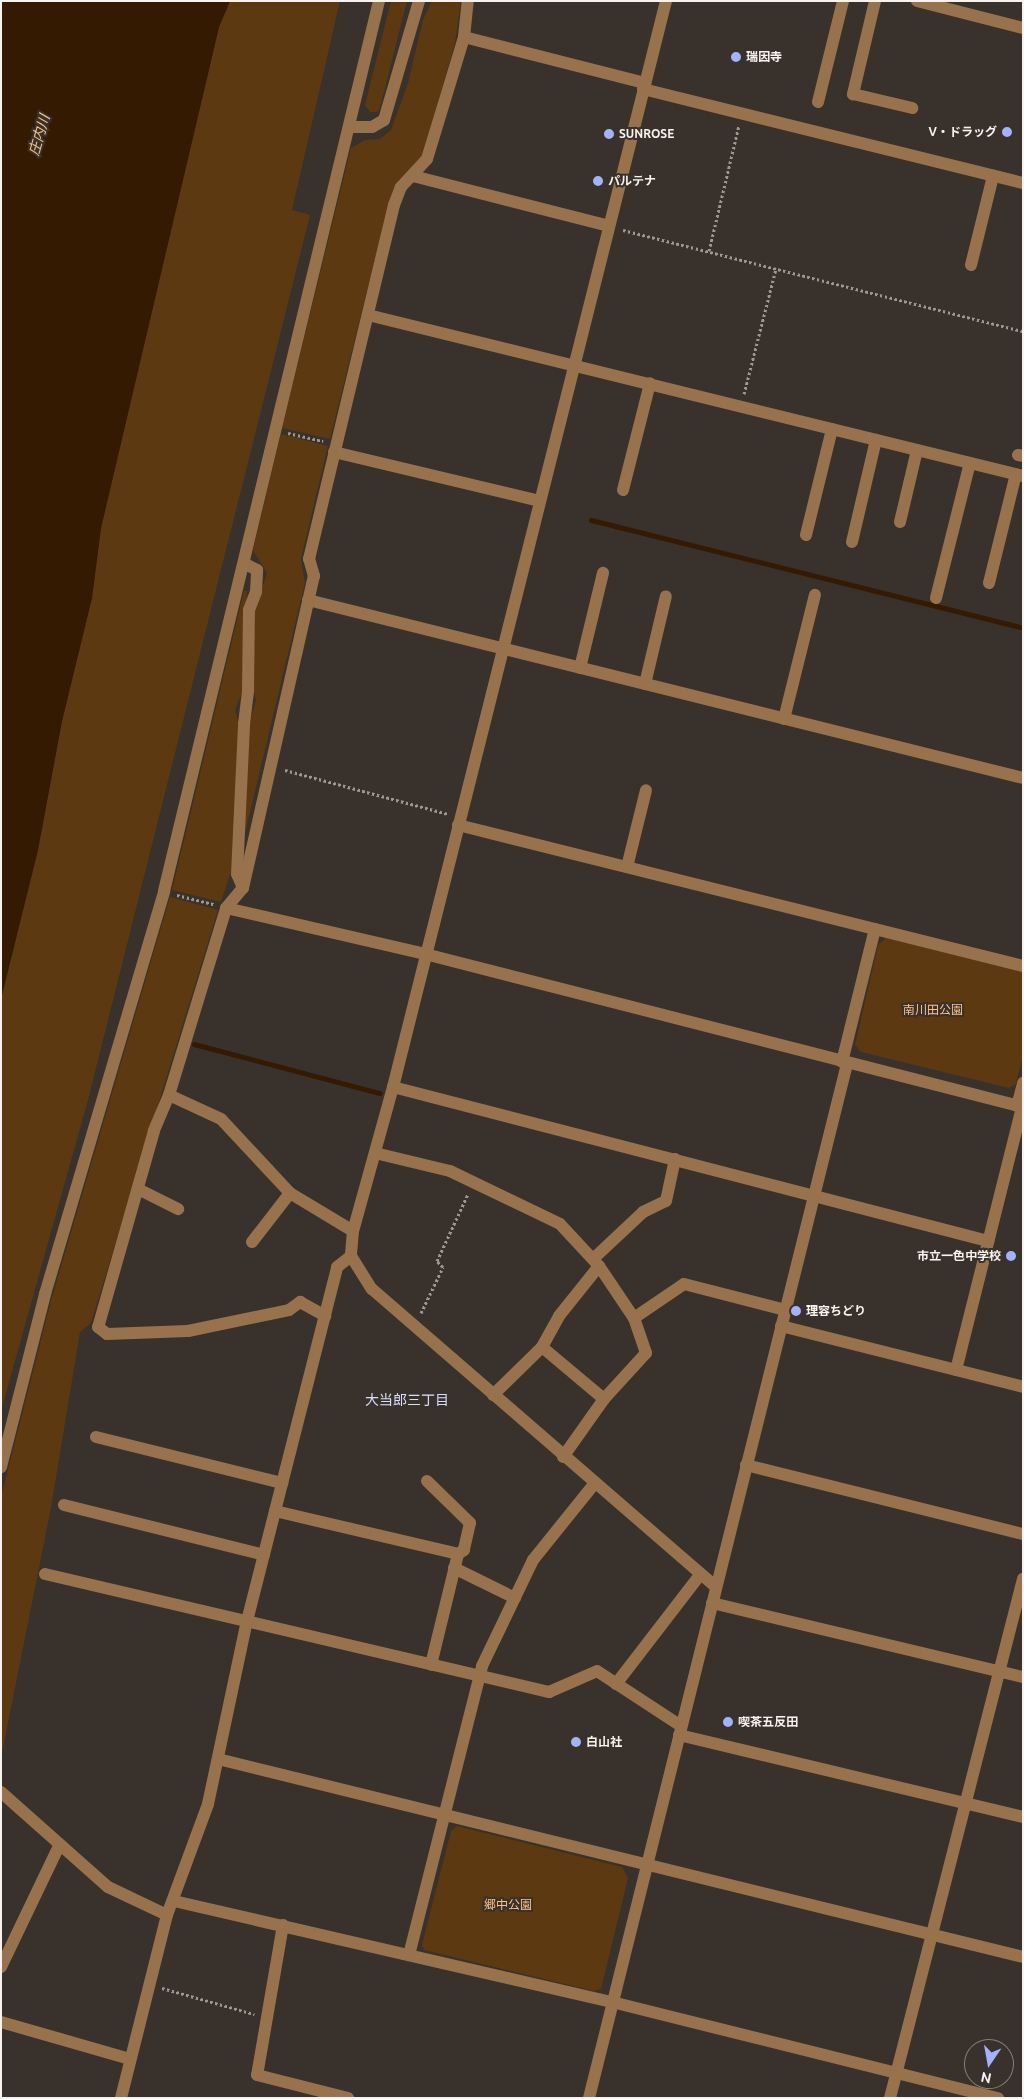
<!DOCTYPE html>
<meta charset="utf-8">
<style>
body{margin:0}
#map{position:relative;width:1024px;height:2099px;overflow:hidden;background:#39312b;font-family:Ubuntu,"Noto Sans JP",sans-serif}
div>[style]{position:absolute}
[style*='--x']{left:calc(var(--x)*1px);top:calc(var(--y)*1px);width:calc(var(--w)*1px);rotate:calc(var(--a)*1deg)}
.green>*{inset:0;background:#5c3911}
.water>*{inset:0;background:#341a00}
.stream>*{height:5px;margin:-2.5px;padding:0 2.5px;transform-origin:2.5px;border-radius:2.5px;background:#341a00}
.path>*{height:3px;margin-top:-1.5px;transform-origin:0;background:repeating-linear-gradient(90deg,#9d9791 0 2.5px,transparent 0 5px)}
.minor>*{height:12px;margin:-6px;padding:0 6px;transform-origin:6px;border-radius:6px;background:#98724d}
.dots>*{width:14px;height:14px;translate:-50% -50%;box-sizing:border-box;border:2px solid #39312b;border-radius:50%}
span{translate:-50% -50%;white-space:nowrap;text-align:center;line-height:1.15;-webkit-text-stroke:4px #39312b;paint-order:stroke}
.poi-label{font-size:12px;color:#f8f3ee;font-weight:700}
.left{translate:0 -50%;text-align:left}
.right{translate:-100% -50%;text-align:right}
.park-label{font-size:12px;color:#ffc286}
.water-label{font-size:14px;color:#fec186;font-style:italic}
.neighbourhood-label{font-size:14px;color:#d7ddfa}
.frame{position:absolute;inset:0;border:2px solid #f8f3ee;pointer-events:none}
.north{position:absolute;left:964px;top:2039px;width:50px;height:50px;box-sizing:border-box;background:#39312b;border:1px solid #857f79;border-radius:50%;rotate:192deg;font-size:14px;font-weight:700;line-height:20px;text-align:center;color:#f8f3ee}
.north::after{content:'';display:block;margin:auto;width:18px;height:22px;background:#a3b2fd;clip-path:polygon(50% 0,100% 100%,50% 72%,0 100%)}
</style>
<div id="map">
<div class="green">
<div style="clip-path:polygon(230px 1px,340px 1px,292px 210px,310px 215px,88px 1100px,1px 1411px,1px 999px,38px 850px,62px 721px,92px 598px,101px 528px,219px 27px)"></div>
<div style="clip-path:polygon(391px 1px,407px 1px,380px 108px,377px 112px,370px 112px,365px 105px)"></div>
<div style="clip-path:polygon(432px 1px,461px 1px,455px 43px,422px 157px,377px 251px,330px 439px,282px 428px,351px 148px,365px 140px,380px 139px,391px 130px,408px 83px,423px 20px)"></div>
<div style="clip-path:polygon(281px 434px,328px 446px,301px 559px,305px 583px,243px 841px,249px 725px,256px 700px,253px 688px,255px 611px,267px 573px,253px 550px)"></div>
<div style="clip-path:polygon(244px 591px,247px 591px,243px 690px,235px 710px,240px 728px,231px 871px,221px 902px,172px 890px)"></div>
<div style="clip-path:polygon(170px 897px,218px 910px,91px 1323px,80px 1332px,51px 1508px,1px 1758px,1px 1497px,52px 1297px)"></div>
<div style="clip-path:polygon(886px 938px,1023px 972px,1023px 1055px,1016px 1084px,1009px 1088px,861px 1052px,855px 1045px,878px 945px)"></div>
<div style="clip-path:polygon(457px 1826px,622px 1867px,628px 1878px,601px 1989px,594px 1991px,424px 1950px,422px 1945px,451px 1831px)"></div>
</div>
<div class="water">
<div style="clip-path:polygon(1px 1px,230px 1px,219px 27px,101px 528px,92px 598px,62px 721px,38px 850px,1px 999px)"></div>
</div>
<div class="stream">
<div style="--x:591;--y:520;--w:445;--a:14"></div>
<div style="--x:194;--y:1044;--w:192;--a:14.8"></div>
</div>
<div class="path">
<div style="--x:623;--y:230;--w:413;--a:14.2"></div>
<div style="--x:709;--y:251;--w:130;--a:-76.6"></div>
<div style="--x:744;--y:394;--w:130;--a:-75.7"></div>
<div style="--x:288;--y:433;--w:36;--a:13"></div>
<div style="--x:285;--y:770;--w:169;--a:15.1"></div>
<div style="--x:177;--y:895;--w:38;--a:14"></div>
<div style="--x:421;--y:1313;--w:51;--a:-64.4"></div>
<div style="--x:443;--y:1267;--w:8;--a:-135"></div>
<div style="--x:437;--y:1261;--w:74;--a:-65.2"></div>
<div style="--x:162;--y:1988;--w:96;--a:15.8"></div>
</div>
<div class="minor">
<div style="--x:666;--y:1;--w:1120;--a:104.11"></div>
<div style="--x:393;--y:1087;--w:149;--a:105.5"></div>
<div style="--x:353;--y:1231;--w:25;--a:95"></div>
<div style="--x:351;--y:1256;--w:39;--a:58"></div>
<div style="--x:372;--y:1289;--w:455;--a:40.9"></div>
<div style="--x:875;--y:1;--w:96;--a:103.3"></div>
<div style="--x:853;--y:94;--w:61;--a:13.3"></div>
<div style="--x:917;--y:1;--w:109;--a:14.3"></div>
<div style="--x:464;--y:37;--w:187;--a:14.3"></div>
<div style="--x:643;--y:89;--w:391;--a:13.9"></div>
<div style="--x:818;--y:102;--w:104;--a:-76.1"></div>
<div style="--x:351;--y:127;--w:21;--a:0"></div>
<div style="--x:372;--y:127;--w:14;--a:-30"></div>
<div style="--x:384;--y:120;--w:124;--a:-73.6"></div>
<div style="--x:413;--y:176;--w:202;--a:14.3"></div>
<div style="--x:971;--y:265;--w:92;--a:-76.1"></div>
<div style="--x:368;--y:315;--w:674;--a:13.81"></div>
<div style="--x:334;--y:452;--w:211;--a:13.4"></div>
<div style="--x:1018;--y:455;--w:5;--a:11"></div>
<div style="--x:623;--y:490;--w:110;--a:-75.8"></div>
<div style="--x:900;--y:522;--w:74;--a:-76.7"></div>
<div style="--x:806;--y:535;--w:109;--a:-76.2"></div>
<div style="--x:852;--y:542;--w:105;--a:-76.8"></div>
<div style="--x:989;--y:583;--w:112;--a:-76.1"></div>
<div style="--x:936;--y:598;--w:139;--a:-75.9"></div>
<div style="--x:308;--y:600;--w:737;--a:13.98"></div>
<div style="--x:580;--y:668;--w:98;--a:-76.4"></div>
<div style="--x:645;--y:684;--w:90;--a:-76.6"></div>
<div style="--x:784;--y:719;--w:128;--a:-76"></div>
<div style="--x:458;--y:825;--w:582;--a:14.01"></div>
<div style="--x:627;--y:867;--w:79;--a:-76.1"></div>
<div style="--x:243;--y:888;--w:15;--a:-113"></div>
<div style="--x:237;--y:874;--w:150;--a:-87.3"></div>
<div style="--x:244;--y:724;--w:34;--a:-83"></div>
<div style="--x:248;--y:690;--w:80;--a:-89.3"></div>
<div style="--x:249;--y:610;--w:19;--a:-69"></div>
<div style="--x:256;--y:592;--w:22;--a:-87"></div>
<div style="--x:257;--y:570;--w:13;--a:-153"></div>
<div style="--x:226;--y:908;--w:204;--a:13"></div>
<div style="--x:425;--y:954;--w:617;--a:14.35"></div>
<div style="--x:842;--y:1062;--w:137;--a:-76.1"></div>
<div style="--x:393;--y:1087;--w:615;--a:14.51"></div>
<div style="--x:169;--y:1095;--w:39;--a:113"></div>
<div style="--x:154;--y:1131;--w:204;--a:105.9"></div>
<div style="--x:98;--y:1327;--w:11;--a:38"></div>
<div style="--x:107;--y:1334;--w:81;--a:-2.1"></div>
<div style="--x:188;--y:1331;--w:103;--a:-11.7"></div>
<div style="--x:289;--y:1310;--w:14;--a:-36"></div>
<div style="--x:300;--y:1302;--w:29;--a:29"></div>
<div style="--x:1017;--y:1106;--w:24;--a:-75"></div>
<div style="--x:375;--y:1153;--w:77;--a:13.5"></div>
<div style="--x:450;--y:1171;--w:122;--a:25.7"></div>
<div style="--x:560;--y:1224;--w:57;--a:47.1"></div>
<div style="--x:599;--y:1266;--w:63;--a:56.1"></div>
<div style="--x:634;--y:1318;--w:37;--a:71"></div>
<div style="--x:646;--y:1353;--w:62;--a:132.4"></div>
<div style="--x:604;--y:1399;--w:71;--a:125.3"></div>
<div style="--x:138;--y:1189;--w:45;--a:26.6"></div>
<div style="--x:353;--y:1231;--w:74;--a:-148.9"></div>
<div style="--x:290;--y:1193;--w:101;--a:-133"></div>
<div style="--x:221;--y:1119;--w:57;--a:-155.2"></div>
<div style="--x:169;--y:1095;--w:195;--a:-73"></div>
<div style="--x:226;--y:908;--w:26;--a:-50"></div>
<div style="--x:243;--y:888;--w:320;--a:-77.2"></div>
<div style="--x:314;--y:576;--w:18;--a:-106"></div>
<div style="--x:309;--y:559;--w:364;--a:-76.5"></div>
<div style="--x:394;--y:205;--w:19;--a:-69"></div>
<div style="--x:401;--y:187;--w:38;--a:-47"></div>
<div style="--x:427;--y:159;--w:127;--a:-73.1"></div>
<div style="--x:464;--y:37;--w:36;--a:-84"></div>
<div style="--x:252;--y:1242;--w:62;--a:-52.2"></div>
<div style="--x:593;--y:1259;--w:69;--a:-43.2"></div>
<div style="--x:643;--y:1212;--w:25;--a:-26"></div>
<div style="--x:666;--y:1201;--w:43;--a:-77.9"></div>
<div style="--x:634;--y:1318;--w:60;--a:-34.2"></div>
<div style="--x:684;--y:1284;--w:104;--a:14.4"></div>
<div style="--x:781;--y:1326;--w:250;--a:14.1"></div>
<div style="--x:542;--y:1347;--w:81;--a:40"></div>
<div style="--x:956;--y:1370;--w:271;--a:-75.9"></div>
<div style="--x:493;--y:1395;--w:69;--a:-44.4"></div>
<div style="--x:542;--y:1347;--w:35;--a:-61"></div>
<div style="--x:559;--y:1316;--w:64;--a:-51.3"></div>
<div style="--x:96;--y:1437;--w:192;--a:13.9"></div>
<div style="--x:746;--y:1465;--w:285;--a:14"></div>
<div style="--x:1;--y:1467;--w:179;--a:-75.7"></div>
<div style="--x:45;--y:1294;--w:420;--a:-73.5"></div>
<div style="--x:164;--y:891;--w:916;--a:-76.42"></div>
<div style="--x:427;--y:1481;--w:60;--a:44.3"></div>
<div style="--x:470;--y:1523;--w:28;--a:103"></div>
<div style="--x:464;--y:1550;--w:7;--a:146"></div>
<div style="--x:64;--y:1505;--w:206;--a:14"></div>
<div style="--x:275;--y:1511;--w:188;--a:13.2"></div>
<div style="--x:458;--y:1554;--w:114;--a:103.7"></div>
<div style="--x:454;--y:1568;--w:68;--a:26.2"></div>
<div style="--x:45;--y:1574;--w:518;--a:13.18"></div>
<div style="--x:549;--y:1692;--w:52;--a:-23.6"></div>
<div style="--x:597;--y:1671;--w:100;--a:33.2"></div>
<div style="--x:712;--y:1603;--w:320;--a:13.4"></div>
<div style="--x:616;--y:1684;--w:138;--a:-52.4"></div>
<div style="--x:679;--y:1735;--w:354;--a:13.4"></div>
<div style="--x:218;--y:1759;--w:829;--a:13.82"></div>
<div style="--x:1;--y:1792;--w:143;--a:41.6"></div>
<div style="--x:108;--y:1887;--w:65;--a:25.4"></div>
<div style="--x:174;--y:1901;--w:449;--a:13"></div>
<div style="--x:612;--y:2002;--w:398;--a:14"></div>
<div style="--x:283;--y:1925;--w:152;--a:99.8"></div>
<div style="--x:257;--y:2075;--w:94;--a:14.2"></div>
<div style="--x:409;--y:1955;--w:298;--a:-75.8"></div>
<div style="--x:482;--y:1666;--w:118;--a:-64.3"></div>
<div style="--x:533;--y:1560;--w:97;--a:-51.2"></div>
<div style="--x:1;--y:1967;--w:136;--a:-64.4"></div>
<div style="--x:1;--y:2022;--w:134;--a:16"></div>
<div style="--x:121;--y:2098;--w:189;--a:-75.9"></div>
<div style="--x:167;--y:1915;--w:118;--a:-69.7"></div>
<div style="--x:208;--y:1804;--w:187;--a:-78"></div>
<div style="--x:247;--y:1621;--w:365;--a:-75.7"></div>
<div style="--x:337;--y:1267;--w:18;--a:-38"></div>
<div style="--x:589;--y:2098;--w:1066;--a:-75.99"></div>
<div style="--x:890;--y:2098;--w:536;--a:-75.63"></div>
</div>
<div class="dots">
<div style="left:736px;top:57px;background:#a3b2fd"></div>
<div style="left:1007px;top:132px;background:#a3b2fd"></div>
<div style="left:609px;top:134px;background:#a3b2fd"></div>
<div style="left:598px;top:181px;background:#a3b2fd"></div>
<div style="left:1011px;top:1256px;background:#a3b2fd"></div>
<div style="left:796px;top:1311px;background:#a3b2fd"></div>
<div style="left:728px;top:1722px;background:#a3b2fd"></div>
<div style="left:576px;top:1742px;background:#a3b2fd"></div>
</div>
<div class="poi-label">
<span class="left" style="left:746px;top:57px">瑞因寺</span>
<span class="right" style="left:997px;top:132px">V・ドラッグ</span>
<span class="left" style="left:619px;top:134px">SUNROSE</span>
<span class="left" style="left:608px;top:181px">パルテナ</span>
<span class="right" style="left:1001px;top:1256px">市立一色中学校</span>
<span class="left" style="left:806px;top:1311px">理容ちどり</span>
<span class="left" style="left:738px;top:1722px">喫茶五反田</span>
<span class="left" style="left:586px;top:1742px">白山社</span>
</div>
<div class="park-label">
<span style="left:933px;top:1010px">南川田公園</span>
<span style="left:508px;top:1905px">郷中公園</span>
</div>
<div class="water-label">
<span style="left:39px;top:135px;rotate:-74deg">庄内川</span>
</div>
<div class="neighbourhood-label">
<span style="left:407px;top:1400px">大当郎三丁目</span>
</div>
<div class="frame"></div>
<div class="north">N</div>
</div>
